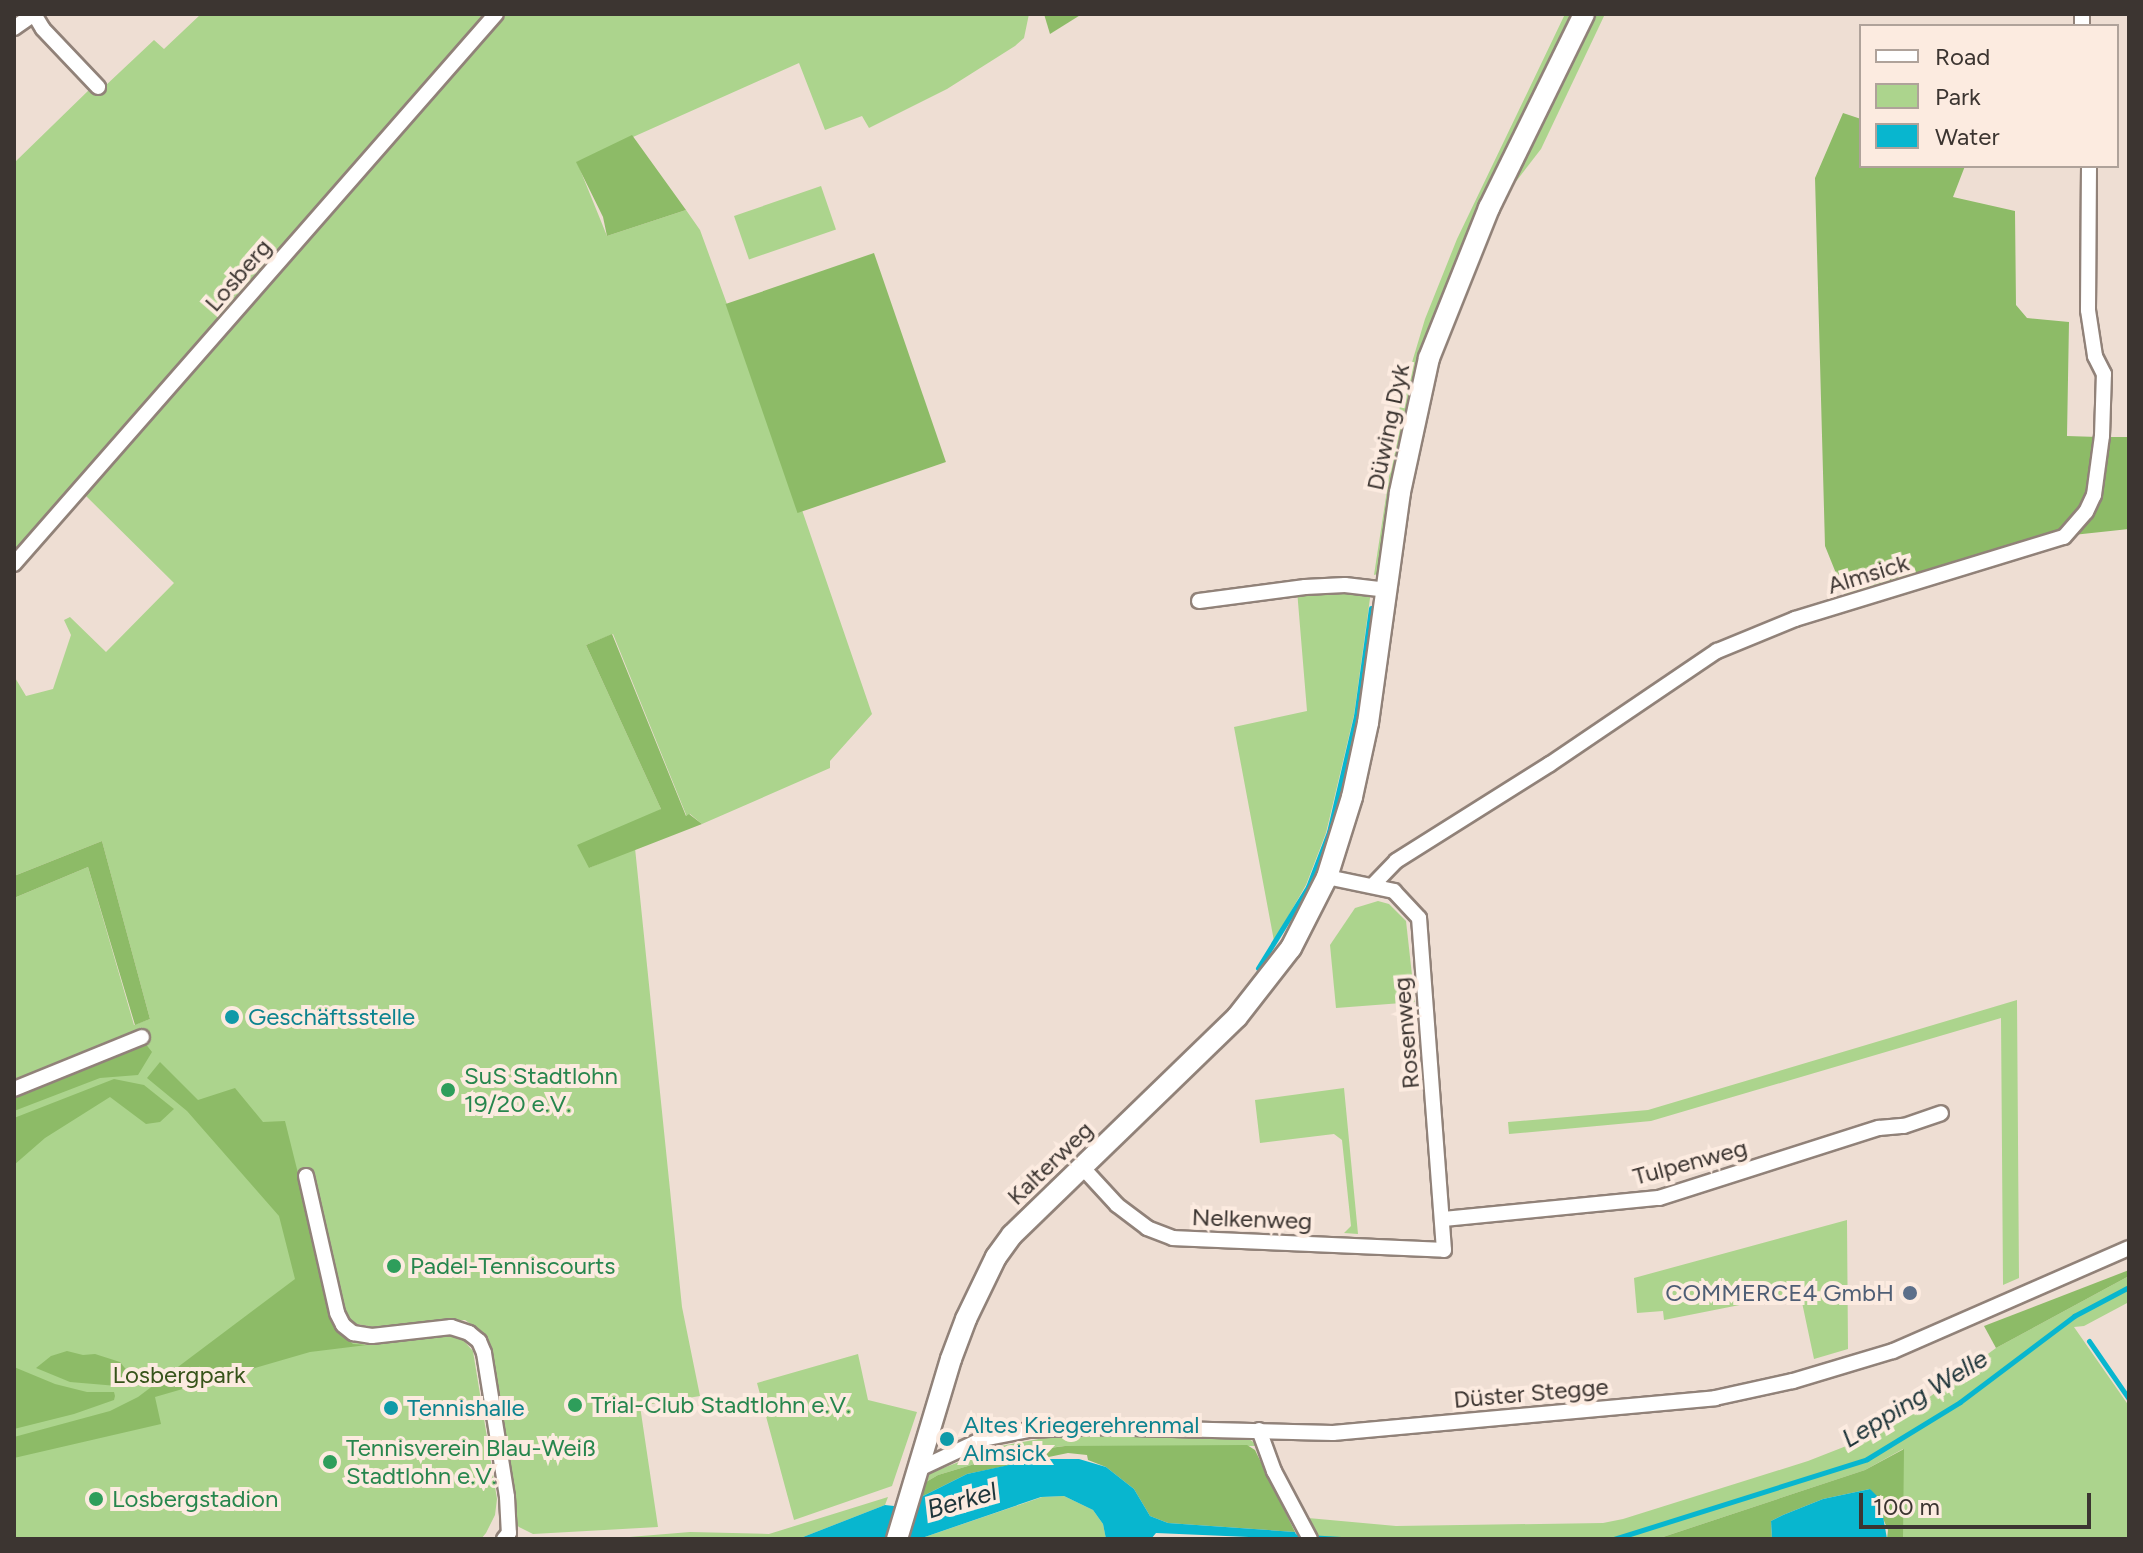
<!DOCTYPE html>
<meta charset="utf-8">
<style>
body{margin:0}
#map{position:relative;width:2143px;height:1553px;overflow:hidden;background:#eeded3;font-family:Figtree,sans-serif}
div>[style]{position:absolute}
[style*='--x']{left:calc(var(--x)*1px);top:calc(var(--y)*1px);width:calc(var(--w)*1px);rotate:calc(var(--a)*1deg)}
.green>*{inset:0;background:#acd48d;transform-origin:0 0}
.forest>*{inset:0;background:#8dbb67;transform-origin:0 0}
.water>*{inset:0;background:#08b6cf}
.stream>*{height:5px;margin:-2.5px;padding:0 2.5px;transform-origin:2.5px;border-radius:2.5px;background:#08b6cf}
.roads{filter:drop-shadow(2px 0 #918279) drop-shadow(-2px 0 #918279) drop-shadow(0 2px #918279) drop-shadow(0 -2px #918279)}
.street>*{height:14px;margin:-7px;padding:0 7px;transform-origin:7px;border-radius:7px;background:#fff}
.secondary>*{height:20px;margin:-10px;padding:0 10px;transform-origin:10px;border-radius:10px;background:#fff}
.dots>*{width:22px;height:22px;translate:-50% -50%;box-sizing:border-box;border:4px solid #fcebe0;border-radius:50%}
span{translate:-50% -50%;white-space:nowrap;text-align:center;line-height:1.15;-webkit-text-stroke:8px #fcebe0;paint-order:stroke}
.street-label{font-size:24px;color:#3c3531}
.culture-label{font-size:24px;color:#0d838f}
.left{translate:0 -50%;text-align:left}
.leisure-label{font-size:24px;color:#27864d}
.service-label{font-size:24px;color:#4e5e75}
.right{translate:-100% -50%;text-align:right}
.park-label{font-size:24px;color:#365319}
.water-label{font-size:26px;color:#1e353a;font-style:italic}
.frame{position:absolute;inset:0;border:16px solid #3c3531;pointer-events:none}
.legend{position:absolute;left:1859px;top:24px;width:260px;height:144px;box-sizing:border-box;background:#fcebe0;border:2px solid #afa29a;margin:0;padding:10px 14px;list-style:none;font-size:24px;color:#3c3531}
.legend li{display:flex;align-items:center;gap:16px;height:40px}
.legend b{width:40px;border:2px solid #afa29a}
.scale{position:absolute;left:1859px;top:1493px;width:232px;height:36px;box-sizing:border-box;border:4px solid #3c3531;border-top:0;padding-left:10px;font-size:24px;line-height:28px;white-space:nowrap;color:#3c3531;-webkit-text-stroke:6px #fcebe0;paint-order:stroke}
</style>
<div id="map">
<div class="green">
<div style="clip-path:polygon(201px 14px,489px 14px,14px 554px,14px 163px,91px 88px,104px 87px,154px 40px,164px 49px)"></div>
<div style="clip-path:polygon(507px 14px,1029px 14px,1024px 38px,1015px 46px,947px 89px,869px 128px,862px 116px,825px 130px,799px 63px,577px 162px,607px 236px,686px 210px,700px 230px,802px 510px,872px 714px,830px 761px,830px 768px,702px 824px,690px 814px,687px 817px,613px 634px,586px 645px,661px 809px,589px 868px,635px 848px,682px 1307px,700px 1396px,640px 1406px,658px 1527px,533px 1534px,519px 1527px,515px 1523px,487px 1336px,465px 1320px,379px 1328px,351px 1323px,344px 1309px,313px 1175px,333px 1317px,345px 1340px,367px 1345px,450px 1336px,462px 1339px,473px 1351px,497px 1499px,495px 1515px,486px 1533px,481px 1539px,14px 1539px,14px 898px,88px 867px,134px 1025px,150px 1019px,102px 841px,14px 876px,14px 676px,26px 696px,53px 689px,71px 635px,64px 620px,70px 617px,106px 652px,174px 583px,85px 495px)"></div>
<div style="clip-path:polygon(1565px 14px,1577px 14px,1450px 281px,1381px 573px,1374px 575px,1401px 399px,1425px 319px,1457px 239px)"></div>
<div style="clip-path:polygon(1592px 14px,1605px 14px,1541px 149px,1504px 197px)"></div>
<div style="left:821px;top:186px;width:46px;height:92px;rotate:71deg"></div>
<div style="clip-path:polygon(1297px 590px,1371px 591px,1354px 715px,1326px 833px,1306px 885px,1274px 941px,1234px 727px,1307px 711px)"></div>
<div style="clip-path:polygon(1378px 901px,1389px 904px,1406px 921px,1415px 1002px,1336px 1008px,1330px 945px,1355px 908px)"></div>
<div style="clip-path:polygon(2017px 1000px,2019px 1278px,2003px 1285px,2001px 1018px,1651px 1121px,1509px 1134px,1508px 1122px,1648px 1110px)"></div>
<div style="clip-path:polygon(1344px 1088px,1358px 1234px,1344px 1233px,1351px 1226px,1342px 1140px,1334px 1134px,1260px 1143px,1255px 1100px)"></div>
<div style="clip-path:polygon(1847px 1220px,1848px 1349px,1814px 1359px,1800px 1293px,1664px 1320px,1663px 1311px,1637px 1313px,1634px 1278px)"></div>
<div style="clip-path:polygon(2129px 1276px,2129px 1302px,2084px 1326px,2074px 1327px,2129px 1406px,2129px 1539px,1903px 1539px,1903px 1449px,1865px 1470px,1657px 1539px,1318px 1539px,1308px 1518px,1396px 1526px,1603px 1523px,1623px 1519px,1808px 1461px,1882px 1432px,1996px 1348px)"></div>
<div style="clip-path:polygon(858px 1354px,868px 1400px,917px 1412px,892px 1486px,794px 1520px,757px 1383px)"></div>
<div style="clip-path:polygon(1071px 1433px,1246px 1437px,1259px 1446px,1064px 1446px,1011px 1453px,938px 1475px,926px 1482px,930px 1473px,1001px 1446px)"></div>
<div style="clip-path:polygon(1064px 1496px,1093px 1510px,1103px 1524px,1106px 1539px,919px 1539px,1042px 1497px)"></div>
<div style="clip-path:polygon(888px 1497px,885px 1505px,798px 1539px,605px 1539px,690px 1532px,769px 1534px)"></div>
</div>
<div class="forest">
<div style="clip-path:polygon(1044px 14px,1082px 14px,1050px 34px)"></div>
<div style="clip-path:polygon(1843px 113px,1861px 119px,1861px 166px,1965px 166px,1953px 197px,2015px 211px,2016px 305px,2027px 318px,2069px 322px,2067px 436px,2098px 437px,2096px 468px,2082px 512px,2058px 536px,1846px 598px,1825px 546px,1815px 178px)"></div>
<div style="clip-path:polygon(632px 135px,686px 210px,607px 236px,603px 217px,576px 162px)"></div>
<div style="left:874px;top:253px;width:221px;height:157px;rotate:71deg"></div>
<div style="clip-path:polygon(2106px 437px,2129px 437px,2129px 529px,2073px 535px,2088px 519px)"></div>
<div style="clip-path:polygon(612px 634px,686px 816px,689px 814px,702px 824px,589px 868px,577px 845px,661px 809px,586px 645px)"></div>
<div style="clip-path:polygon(102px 841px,150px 1019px,135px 1025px,88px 867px,14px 898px,14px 876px)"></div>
<div style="clip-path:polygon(145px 1043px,152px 1052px,138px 1075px,100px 1078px,14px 1111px,14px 1093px)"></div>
<div style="clip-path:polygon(160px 1062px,198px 1100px,235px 1088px,263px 1122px,285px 1121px,337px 1330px,353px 1344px,367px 1345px,310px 1352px,155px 1397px,161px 1424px,14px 1458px,14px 1437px,110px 1411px,138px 1397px,295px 1279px,279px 1216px,187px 1111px,147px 1078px)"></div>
<div style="clip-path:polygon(114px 1079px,144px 1085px,174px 1109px,160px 1122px,146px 1124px,110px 1097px,45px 1138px,14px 1165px,14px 1118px)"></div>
<div style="clip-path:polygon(2129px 1270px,2129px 1276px,1996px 1348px,1984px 1326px)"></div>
<div style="clip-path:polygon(67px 1351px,83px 1355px,95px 1354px,120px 1362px,128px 1372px,129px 1387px,70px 1382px,36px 1368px,51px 1356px)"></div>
<div style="clip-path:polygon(14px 1367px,55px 1384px,87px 1392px,114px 1392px,115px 1396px,114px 1400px,74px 1414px,14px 1429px)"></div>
<div style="clip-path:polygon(1247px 1445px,1255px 1450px,1295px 1532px,1168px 1523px,1150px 1516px,1134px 1489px,1106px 1467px,1088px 1460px,1087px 1455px,1068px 1453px,967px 1474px,921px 1497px,926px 1482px,938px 1475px,1011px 1453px,1065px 1446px)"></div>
<div style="clip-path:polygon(1904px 1449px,1903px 1539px,1887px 1539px,1888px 1530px,1870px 1489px,1823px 1499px,1783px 1515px,1771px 1521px,1772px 1539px,1657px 1539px,1865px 1470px)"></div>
</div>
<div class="water">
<div style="clip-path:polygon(1037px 1459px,1079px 1459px,1106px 1467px,1134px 1489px,1150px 1516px,1168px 1523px,1295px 1532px,1298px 1539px,1156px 1533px,1151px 1539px,1106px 1539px,1103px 1524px,1093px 1510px,1064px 1496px,1041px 1497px,919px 1539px,798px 1539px,885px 1505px,894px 1506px,921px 1497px,967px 1474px)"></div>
<div style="clip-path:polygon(1870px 1489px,1880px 1499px,1887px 1539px,1772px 1539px,1771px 1521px,1783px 1515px,1823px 1499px)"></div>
</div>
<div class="stream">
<div style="--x:1258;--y:968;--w:95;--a:-58.3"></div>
<div style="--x:1308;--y:887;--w:59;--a:-69.1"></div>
<div style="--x:1329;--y:832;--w:119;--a:-76.9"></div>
<div style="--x:1356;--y:716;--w:109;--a:-82.1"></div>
<div style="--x:2089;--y:1341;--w:70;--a:55.4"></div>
<div style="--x:1290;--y:1536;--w:51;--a:3.4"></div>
<div style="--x:1614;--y:1539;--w:265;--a:-17.5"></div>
<div style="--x:1867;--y:1459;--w:109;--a:-31.5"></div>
<div style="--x:1960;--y:1402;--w:143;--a:-37"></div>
<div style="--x:2074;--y:1316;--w:62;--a:-27.8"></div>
</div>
<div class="roads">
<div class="street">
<div style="--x:34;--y:14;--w:17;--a:59"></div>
<div style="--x:43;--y:29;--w:80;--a:46.5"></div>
<div style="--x:2082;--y:14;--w:12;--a:90"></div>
<div style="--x:14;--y:28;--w:24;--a:-35"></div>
<div style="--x:14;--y:564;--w:731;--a:-48.77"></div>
<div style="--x:1199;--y:601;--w:107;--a:-7.5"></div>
<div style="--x:1305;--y:587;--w:40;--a:-2.9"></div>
<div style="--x:1345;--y:585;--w:43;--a:6.6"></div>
<div style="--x:1373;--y:885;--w:33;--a:-46"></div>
<div style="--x:1396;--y:861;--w:182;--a:-32.2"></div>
<div style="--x:1550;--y:764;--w:202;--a:-34.1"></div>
<div style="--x:1717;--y:651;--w:84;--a:-22.3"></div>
<div style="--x:1795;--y:619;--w:281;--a:-17"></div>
<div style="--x:2064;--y:537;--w:33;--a:-49"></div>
<div style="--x:2086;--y:512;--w:19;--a:-65"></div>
<div style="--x:2094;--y:495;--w:60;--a:-82.3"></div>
<div style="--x:2102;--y:436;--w:62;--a:-88.2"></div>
<div style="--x:2104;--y:374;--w:20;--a:-117"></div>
<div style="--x:2095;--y:356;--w:47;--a:-98.7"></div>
<div style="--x:2088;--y:310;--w:144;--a:-89.6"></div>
<div style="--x:14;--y:1089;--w:138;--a:-22.1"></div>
<div style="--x:1083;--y:1168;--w:50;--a:47.4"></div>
<div style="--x:1117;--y:1205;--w:38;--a:37"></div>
<div style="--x:1147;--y:1228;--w:28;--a:21"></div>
<div style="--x:1173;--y:1238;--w:271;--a:2.5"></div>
<div style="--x:1444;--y:1250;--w:333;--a:-94.3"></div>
<div style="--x:1419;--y:918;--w:37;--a:-133"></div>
<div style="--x:1394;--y:891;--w:68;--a:-168.2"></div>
<div style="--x:306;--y:1176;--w:140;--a:77.2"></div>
<div style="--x:337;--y:1313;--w:13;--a:63"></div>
<div style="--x:343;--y:1325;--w:13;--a:39"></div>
<div style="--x:353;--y:1333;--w:19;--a:9"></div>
<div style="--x:372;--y:1336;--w:80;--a:-6.5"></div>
<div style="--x:451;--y:1327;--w:19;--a:18"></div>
<div style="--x:469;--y:1333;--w:13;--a:39"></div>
<div style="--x:479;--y:1341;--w:13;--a:67"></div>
<div style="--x:484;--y:1353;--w:146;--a:80.9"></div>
<div style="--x:507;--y:1497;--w:36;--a:87"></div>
<div style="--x:509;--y:1533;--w:8;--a:130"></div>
<div style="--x:1443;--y:1219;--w:217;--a:-5.6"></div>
<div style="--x:1659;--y:1198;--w:231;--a:-17.7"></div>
<div style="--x:1879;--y:1128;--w:25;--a:-5"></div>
<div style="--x:1904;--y:1126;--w:39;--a:-19"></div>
<div style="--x:1259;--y:1430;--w:44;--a:69.9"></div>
<div style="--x:1274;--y:1471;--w:77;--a:62.1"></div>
<div style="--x:917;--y:1470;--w:73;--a:-25.2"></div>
<div style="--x:983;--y:1439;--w:47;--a:-11.1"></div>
<div style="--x:1029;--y:1430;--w:63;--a:-2.7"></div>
<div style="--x:1092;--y:1427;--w:241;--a:1.4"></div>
<div style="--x:1333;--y:1433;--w:384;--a:-5.2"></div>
<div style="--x:1715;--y:1398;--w:80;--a:-12.3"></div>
<div style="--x:1793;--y:1381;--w:104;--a:-16.7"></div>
<div style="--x:1893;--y:1351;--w:257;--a:-23.6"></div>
</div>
<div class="secondary">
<div style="--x:897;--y:1539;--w:188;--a:-73.3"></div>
<div style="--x:951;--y:1359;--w:43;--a:-69.4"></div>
<div style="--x:966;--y:1319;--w:69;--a:-64.2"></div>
<div style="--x:996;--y:1257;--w:27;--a:-54"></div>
<div style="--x:1012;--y:1235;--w:313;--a:-44.1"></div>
<div style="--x:1237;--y:1017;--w:88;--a:-52"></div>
<div style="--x:1291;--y:948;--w:80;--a:-63.1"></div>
<div style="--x:1327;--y:877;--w:84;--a:-72.6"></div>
<div style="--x:1352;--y:797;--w:76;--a:-77.8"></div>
<div style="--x:1368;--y:723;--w:233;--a:-82.1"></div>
<div style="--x:1400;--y:492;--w:137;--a:-77.8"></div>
<div style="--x:1429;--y:358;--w:162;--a:-68.2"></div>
<div style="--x:1489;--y:208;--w:216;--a:-63.9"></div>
</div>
</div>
<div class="dots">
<div style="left:232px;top:1017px;background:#0f9aa8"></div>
<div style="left:448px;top:1090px;background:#2e9e5b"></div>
<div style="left:394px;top:1266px;background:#2e9e5b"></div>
<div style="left:1910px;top:1293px;background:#5c6f8a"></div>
<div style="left:575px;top:1405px;background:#2e9e5b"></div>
<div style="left:391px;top:1408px;background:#0f9aa8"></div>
<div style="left:947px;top:1439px;background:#0f9aa8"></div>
<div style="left:330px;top:1462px;background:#2e9e5b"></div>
<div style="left:96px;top:1499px;background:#2e9e5b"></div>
</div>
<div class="street-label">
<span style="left:238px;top:275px;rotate:-49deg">Losberg</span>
<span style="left:1388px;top:427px;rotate:-78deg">Düwing Dyk</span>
<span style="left:1868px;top:574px;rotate:-17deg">Almsick</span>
<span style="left:1406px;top:1033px;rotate:-95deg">Rosenweg</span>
<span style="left:1690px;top:1162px;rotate:-15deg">Tulpenweg</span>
<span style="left:1050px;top:1163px;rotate:-44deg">Kalterweg</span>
<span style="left:1252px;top:1219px;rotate:2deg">Nelkenweg</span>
<span style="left:1531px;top:1393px;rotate:-5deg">Düster Stegge</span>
</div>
<div class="culture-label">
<span class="left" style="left:248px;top:1017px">Geschäftsstelle</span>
<span class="left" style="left:407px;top:1408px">Tennishalle</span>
<span class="left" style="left:963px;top:1439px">Altes Kriegerehrenmal<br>Almsick</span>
</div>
<div class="leisure-label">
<span class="left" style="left:464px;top:1090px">SuS Stadtlohn<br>19/20 e.V.</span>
<span class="left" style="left:410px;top:1266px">Padel-Tenniscourts</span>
<span class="left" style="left:591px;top:1405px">Trial-Club Stadtlohn e.V.</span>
<span class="left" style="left:346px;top:1462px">Tennisverein Blau-Weiß<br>Stadtlohn e.V.</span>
<span class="left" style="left:112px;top:1499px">Losbergstadion</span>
</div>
<div class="service-label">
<span class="right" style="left:1894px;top:1293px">COMMERCE4 GmbH</span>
</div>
<div class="park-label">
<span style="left:179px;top:1375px">Losbergpark</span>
</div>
<div class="water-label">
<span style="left:1915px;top:1399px;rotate:-31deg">Lepping Welle</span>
<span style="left:962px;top:1501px;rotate:-16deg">Berkel</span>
</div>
<div class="frame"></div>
<ul class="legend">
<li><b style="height:10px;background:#fff"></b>Road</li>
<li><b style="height:22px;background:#acd48d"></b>Park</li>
<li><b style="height:22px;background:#08b6cf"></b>Water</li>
</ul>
<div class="scale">100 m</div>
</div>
